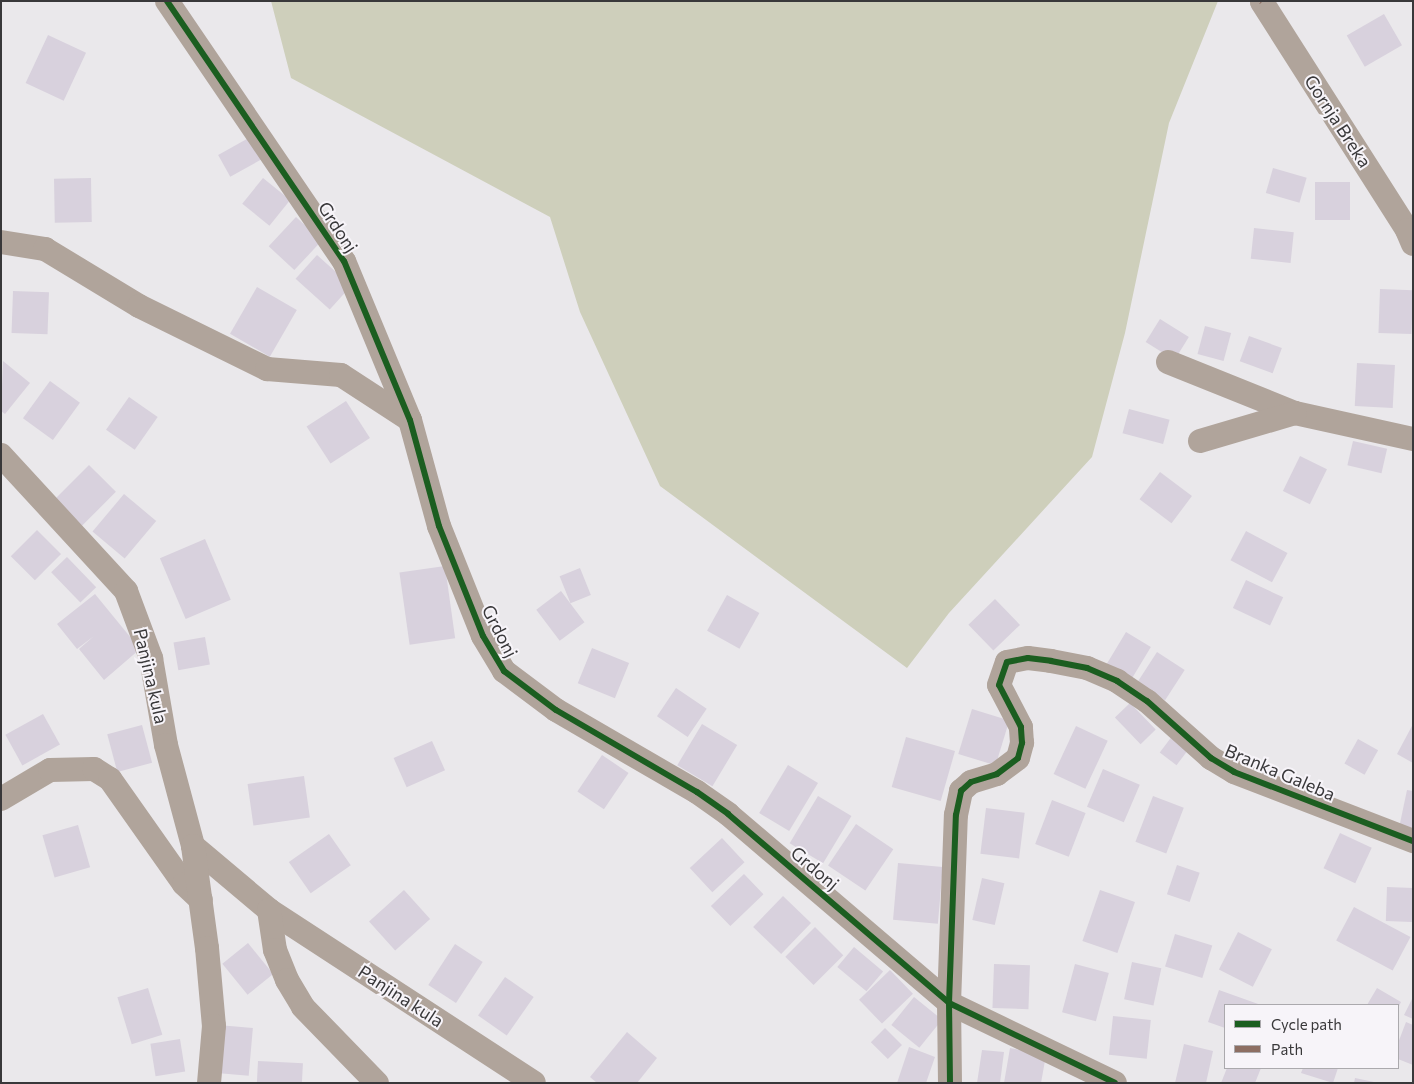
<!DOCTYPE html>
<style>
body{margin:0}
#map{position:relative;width:1414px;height:1084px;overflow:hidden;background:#eae8eb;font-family:Commissioner,sans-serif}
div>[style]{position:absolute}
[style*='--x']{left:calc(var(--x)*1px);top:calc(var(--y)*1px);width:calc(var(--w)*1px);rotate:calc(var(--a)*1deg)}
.green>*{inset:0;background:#cecfbb}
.building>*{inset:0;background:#d8d1dd;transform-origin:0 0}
.minor>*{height:24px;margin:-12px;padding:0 12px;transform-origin:12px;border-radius:12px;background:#b0a49b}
.quiet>*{height:5px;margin-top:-2.5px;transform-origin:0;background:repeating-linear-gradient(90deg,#8d6e63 0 10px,transparent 0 15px)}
.cycleway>*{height:6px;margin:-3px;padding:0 3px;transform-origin:3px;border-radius:3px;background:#1b5e20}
span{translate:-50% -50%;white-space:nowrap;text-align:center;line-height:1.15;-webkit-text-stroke:4px #f7f4f9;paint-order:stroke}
.street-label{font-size:18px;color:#39383a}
.frame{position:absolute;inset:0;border:2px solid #39383a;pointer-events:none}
.legend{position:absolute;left:1224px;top:1004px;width:175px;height:65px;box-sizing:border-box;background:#f7f4f9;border:1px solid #aba9ad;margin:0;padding:6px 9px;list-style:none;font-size:15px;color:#39383a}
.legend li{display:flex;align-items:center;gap:10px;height:25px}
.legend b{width:25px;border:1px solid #aba9ad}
</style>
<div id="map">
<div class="green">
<div style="clip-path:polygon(271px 1px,1218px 1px,1169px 123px,1125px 333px,1092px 457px,949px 613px,907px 668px,660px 486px,580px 312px,550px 217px,291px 78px)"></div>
</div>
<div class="building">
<div style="left:1384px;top:14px;width:36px;height:43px;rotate:60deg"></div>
<div style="left:48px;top:35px;width:42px;height:53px;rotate:25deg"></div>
<div style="left:254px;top:135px;width:25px;height:41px;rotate:61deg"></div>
<div style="left:1273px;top:168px;width:35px;height:26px;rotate:16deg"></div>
<div style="left:91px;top:178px;width:44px;height:37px;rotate:89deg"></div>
<div style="left:263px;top:178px;width:35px;height:33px;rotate:39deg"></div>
<div style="left:1315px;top:182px;width:35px;height:38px"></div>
<div style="left:296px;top:217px;width:35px;height:40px;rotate:43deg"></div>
<div style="left:1254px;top:228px;width:40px;height:31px;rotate:6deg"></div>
<div style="left:317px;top:255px;width:46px;height:32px;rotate:42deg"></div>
<div style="left:257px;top:287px;width:46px;height:54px;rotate:30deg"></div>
<div style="left:1380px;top:289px;width:33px;height:44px;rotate:2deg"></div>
<div style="left:13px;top:291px;width:36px;height:42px;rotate:2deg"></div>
<div style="left:1160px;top:319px;width:34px;height:27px;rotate:32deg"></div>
<div style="left:1205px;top:326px;width:27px;height:29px;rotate:15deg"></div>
<div style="left:1249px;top:336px;width:35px;height:27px;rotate:20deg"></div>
<div style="clip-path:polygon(3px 361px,30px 383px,5px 414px,1px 411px)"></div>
<div style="left:1357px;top:363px;width:38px;height:43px;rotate:3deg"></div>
<div style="left:50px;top:381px;width:37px;height:46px;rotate:36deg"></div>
<div style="left:129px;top:397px;width:35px;height:40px;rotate:35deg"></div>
<div style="left:346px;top:401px;width:44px;height:47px;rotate:57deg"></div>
<div style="left:1129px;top:409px;width:42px;height:25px;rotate:15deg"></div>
<div style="left:1353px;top:441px;width:35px;height:25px;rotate:13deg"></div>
<div style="left:1300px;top:456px;width:30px;height:39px;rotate:26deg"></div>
<div style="left:89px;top:465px;width:38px;height:48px;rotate:45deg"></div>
<div style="left:1160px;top:472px;width:40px;height:34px;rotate:37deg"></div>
<div style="left:124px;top:494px;width:42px;height:49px;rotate:40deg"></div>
<div style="left:37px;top:530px;width:34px;height:37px;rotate:45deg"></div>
<div style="left:1246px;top:531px;width:47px;height:33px;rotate:28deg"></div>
<div style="left:205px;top:539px;width:66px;height:49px;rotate:67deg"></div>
<div style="left:67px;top:557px;width:42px;height:22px;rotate:46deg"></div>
<div style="left:445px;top:566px;width:73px;height:46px;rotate:82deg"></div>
<div style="left:580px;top:568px;width:29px;height:22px;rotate:68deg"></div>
<div style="left:1246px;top:580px;width:41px;height:31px;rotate:25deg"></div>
<div style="left:561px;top:591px;width:39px;height:31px;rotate:53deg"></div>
<div style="clip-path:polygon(95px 594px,140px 649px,104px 680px,79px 649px,94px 636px,77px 649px,57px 624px)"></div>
<div style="left:727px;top:595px;width:37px;height:41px;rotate:29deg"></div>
<div style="left:995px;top:599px;width:36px;height:37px;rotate:46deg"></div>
<div style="left:1126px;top:632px;width:29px;height:38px;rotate:31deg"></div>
<div style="left:205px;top:637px;width:28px;height:32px;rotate:80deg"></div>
<div style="left:592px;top:648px;width:40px;height:38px;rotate:22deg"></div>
<div style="left:1157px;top:652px;width:33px;height:36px;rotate:33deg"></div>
<div style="left:676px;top:688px;width:37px;height:34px;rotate:34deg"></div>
<div style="left:1130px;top:703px;width:37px;height:21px;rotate:46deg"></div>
<div style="left:972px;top:709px;width:39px;height:47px;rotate:17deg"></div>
<div style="left:43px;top:714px;width:35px;height:43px;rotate:61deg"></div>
<div style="left:702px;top:724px;width:41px;height:48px;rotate:31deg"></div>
<div style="clip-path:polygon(1413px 724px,1413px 763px,1397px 754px)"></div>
<div style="left:142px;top:725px;width:39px;height:36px;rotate:75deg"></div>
<div style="left:1076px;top:726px;width:35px;height:53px;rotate:25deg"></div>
<div style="left:1176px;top:731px;width:21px;height:27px;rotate:37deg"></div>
<div style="left:906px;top:737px;width:51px;height:52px;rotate:16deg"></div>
<div style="left:1358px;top:739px;width:23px;height:28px;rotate:29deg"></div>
<div style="left:432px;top:741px;width:32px;height:42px;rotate:66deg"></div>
<div style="left:602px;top:755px;width:32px;height:44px;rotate:34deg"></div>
<div style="left:788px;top:765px;width:35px;height:56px;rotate:31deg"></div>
<div style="left:1103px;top:769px;width:40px;height:41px;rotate:23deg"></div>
<div style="left:304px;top:776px;width:42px;height:57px;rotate:82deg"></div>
<div style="clip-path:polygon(1407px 790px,1413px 791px,1413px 831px,1399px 828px)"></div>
<div style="left:818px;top:796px;width:39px;height:55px;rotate:31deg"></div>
<div style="left:1153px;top:796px;width:33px;height:49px;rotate:21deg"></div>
<div style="left:1052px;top:800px;width:36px;height:47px;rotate:21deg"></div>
<div style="left:986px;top:808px;width:39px;height:46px;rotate:7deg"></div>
<div style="left:856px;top:824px;width:45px;height:50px;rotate:34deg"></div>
<div style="left:78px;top:825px;width:44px;height:37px;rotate:74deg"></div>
<div style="left:1340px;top:833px;width:35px;height:39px;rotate:25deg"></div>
<div style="left:329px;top:834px;width:38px;height:49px;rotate:55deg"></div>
<div style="left:722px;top:838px;width:33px;height:44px;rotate:47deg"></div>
<div style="left:898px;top:863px;width:45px;height:57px;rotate:5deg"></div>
<div style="left:1177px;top:865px;width:24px;height:31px;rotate:19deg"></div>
<div style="left:744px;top:874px;width:28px;height:46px;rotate:46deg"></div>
<div style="left:982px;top:878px;width:23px;height:43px;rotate:13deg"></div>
<div style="left:1387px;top:887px;width:26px;height:34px;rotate:2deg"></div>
<div style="left:404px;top:890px;width:39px;height:47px;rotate:48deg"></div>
<div style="left:1100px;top:890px;width:37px;height:54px;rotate:19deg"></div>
<div style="left:783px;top:896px;width:39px;height:43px;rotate:44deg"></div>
<div style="left:1354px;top:907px;width:64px;height:38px;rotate:28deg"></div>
<div style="left:815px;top:927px;width:40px;height:42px;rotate:45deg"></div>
<div style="left:1238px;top:932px;width:38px;height:42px;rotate:27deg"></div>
<div style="left:1175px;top:934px;width:39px;height:34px;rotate:17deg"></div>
<div style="left:248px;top:943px;width:40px;height:33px;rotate:51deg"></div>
<div style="left:455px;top:944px;width:33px;height:49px;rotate:33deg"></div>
<div style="left:854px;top:947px;width:38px;height:26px;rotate:40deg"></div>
<div style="left:1132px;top:962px;width:30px;height:38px;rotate:12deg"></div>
<div style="left:994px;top:964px;width:36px;height:44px;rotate:2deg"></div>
<div style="left:1075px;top:964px;width:35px;height:50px;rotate:15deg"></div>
<div style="left:890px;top:970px;width:33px;height:43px;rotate:46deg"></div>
<div style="left:505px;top:977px;width:35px;height:47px;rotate:35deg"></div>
<div style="left:148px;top:988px;width:49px;height:32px;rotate:73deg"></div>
<div style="clip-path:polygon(1377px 988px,1401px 1002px,1398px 1008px,1398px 1005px,1367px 1005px)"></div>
<div style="clip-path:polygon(1219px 990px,1261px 1005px,1225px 1005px,1225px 1028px,1208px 1022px)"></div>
<div style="left:914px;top:997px;width:36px;height:36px;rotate:39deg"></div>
<div style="clip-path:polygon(1413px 997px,1413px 1019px,1404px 1015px)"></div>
<div style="left:1113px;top:1016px;width:38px;height:39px;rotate:6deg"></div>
<div style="clip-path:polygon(1406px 1022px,1413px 1025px,1413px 1065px,1398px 1059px,1398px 1043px)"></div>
<div style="left:218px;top:1025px;width:35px;height:48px;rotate:5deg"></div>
<div style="left:885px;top:1028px;width:24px;height:20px;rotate:45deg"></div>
<div style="clip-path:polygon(627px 1032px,657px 1058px,637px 1083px,597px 1083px,590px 1077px)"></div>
<div style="left:180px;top:1039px;width:33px;height:30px;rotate:81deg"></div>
<div style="clip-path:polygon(1184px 1044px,1213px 1051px,1206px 1083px,1175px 1083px)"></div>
<div style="clip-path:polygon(909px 1047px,935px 1057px,926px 1083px,897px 1083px)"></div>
<div style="clip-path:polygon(1010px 1048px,1046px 1055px,1041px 1083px,1004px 1083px)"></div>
<div style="clip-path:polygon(982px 1050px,1004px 1052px,1000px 1083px,977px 1083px)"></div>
<div style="left:258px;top:1061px;width:45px;height:22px;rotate:3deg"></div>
<div style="clip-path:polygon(1227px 1068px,1261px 1068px,1255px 1083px,1221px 1083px)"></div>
<div style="clip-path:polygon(1303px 1068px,1338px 1068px,1333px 1083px,1301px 1073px)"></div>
<div style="clip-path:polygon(1355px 1078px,1374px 1082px,1374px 1083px,1354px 1083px)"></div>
</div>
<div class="minor">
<div style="--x:167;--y:1;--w:315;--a:55.8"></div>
<div style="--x:344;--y:261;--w:172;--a:67.5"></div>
<div style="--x:410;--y:420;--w:110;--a:74.7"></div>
<div style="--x:439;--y:526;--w:118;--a:68.2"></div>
<div style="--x:483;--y:636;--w:41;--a:59"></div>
<div style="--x:504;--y:671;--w:65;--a:36.9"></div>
<div style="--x:556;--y:710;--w:163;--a:30.2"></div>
<div style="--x:697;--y:792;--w:38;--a:35"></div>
<div style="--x:728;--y:814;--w:291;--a:40.5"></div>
<div style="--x:949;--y:1003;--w:184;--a:25.7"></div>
<div style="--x:1264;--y:1;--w:2;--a:153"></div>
<div style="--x:1262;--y:2;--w:270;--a:57.5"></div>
<div style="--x:1407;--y:230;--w:15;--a:67"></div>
<div style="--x:1;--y:242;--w:45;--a:9"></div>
<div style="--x:45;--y:249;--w:110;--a:31.2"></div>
<div style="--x:139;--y:306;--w:143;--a:26.2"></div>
<div style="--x:267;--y:369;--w:74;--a:4.6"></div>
<div style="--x:341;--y:375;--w:82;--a:33.1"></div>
<div style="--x:1168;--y:362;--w:137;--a:21.9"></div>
<div style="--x:1295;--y:413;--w:121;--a:12.4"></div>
<div style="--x:1200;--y:441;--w:99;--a:-16.4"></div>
<div style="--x:1;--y:455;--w:185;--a:47.4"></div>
<div style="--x:126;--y:591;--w:72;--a:69.5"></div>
<div style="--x:151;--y:658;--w:88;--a:80.2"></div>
<div style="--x:166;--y:745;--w:105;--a:75"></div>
<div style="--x:193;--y:846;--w:99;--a:40.1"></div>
<div style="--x:269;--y:910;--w:316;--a:33.1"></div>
<div style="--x:1;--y:799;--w:57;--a:-30.6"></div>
<div style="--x:50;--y:770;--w:44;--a:-1.3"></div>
<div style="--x:94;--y:769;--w:19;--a:32"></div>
<div style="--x:110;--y:779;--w:128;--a:54.8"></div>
<div style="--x:184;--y:884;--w:23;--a:43"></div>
<div style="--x:193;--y:846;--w:103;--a:82.2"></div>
<div style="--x:207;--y:948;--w:78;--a:84.9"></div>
<div style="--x:214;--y:1026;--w:57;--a:95"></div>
<div style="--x:269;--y:910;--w:40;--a:81.5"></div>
<div style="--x:275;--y:950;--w:32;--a:68"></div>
<div style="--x:287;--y:980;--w:31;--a:59"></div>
<div style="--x:303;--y:1007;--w:106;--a:45.8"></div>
<div style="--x:950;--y:1083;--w:80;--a:-90.7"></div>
<div style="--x:949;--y:1003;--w:188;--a:-87.9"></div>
<div style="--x:956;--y:815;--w:25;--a:-78"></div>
<div style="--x:961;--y:791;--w:13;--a:-42"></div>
<div style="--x:971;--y:782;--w:27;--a:-17"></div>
<div style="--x:997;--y:774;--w:26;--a:-37"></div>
<div style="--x:1018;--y:758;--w:16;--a:-75"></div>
<div style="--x:1022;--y:743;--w:16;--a:-94"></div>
<div style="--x:1021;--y:727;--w:47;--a:-117.6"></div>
<div style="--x:999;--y:685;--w:24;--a:-71"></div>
<div style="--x:1007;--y:662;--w:21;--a:-11"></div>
<div style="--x:1028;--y:658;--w:23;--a:7"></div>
<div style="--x:1051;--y:661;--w:37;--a:11"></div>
<div style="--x:1087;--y:668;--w:33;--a:23"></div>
<div style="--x:1117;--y:681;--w:36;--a:34"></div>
<div style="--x:1147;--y:701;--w:86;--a:41.7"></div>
<div style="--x:1211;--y:758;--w:27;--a:31"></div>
<div style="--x:1234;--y:772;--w:192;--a:21.1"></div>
</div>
<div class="quiet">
<div style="--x:1261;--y:1;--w:1;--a:45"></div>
</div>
<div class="cycleway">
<div style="--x:167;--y:1;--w:315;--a:55.8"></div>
<div style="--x:344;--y:261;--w:172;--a:67.5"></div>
<div style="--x:410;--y:420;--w:110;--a:74.7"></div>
<div style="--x:439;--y:526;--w:118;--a:68.2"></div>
<div style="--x:483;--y:636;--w:41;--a:59"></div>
<div style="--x:504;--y:671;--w:65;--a:36.9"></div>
<div style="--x:556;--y:710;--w:163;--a:30.2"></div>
<div style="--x:697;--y:792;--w:38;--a:35"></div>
<div style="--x:728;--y:814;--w:291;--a:40.5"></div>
<div style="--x:949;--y:1003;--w:184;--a:25.7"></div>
<div style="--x:950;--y:1083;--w:80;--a:-90.7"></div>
<div style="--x:949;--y:1003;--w:188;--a:-87.9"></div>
<div style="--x:956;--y:815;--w:25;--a:-78"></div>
<div style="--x:961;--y:791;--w:13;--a:-42"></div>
<div style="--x:971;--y:782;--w:27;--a:-17"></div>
<div style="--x:997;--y:774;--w:26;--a:-37"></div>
<div style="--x:1018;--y:758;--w:16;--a:-75"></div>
<div style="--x:1022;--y:743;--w:16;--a:-94"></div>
<div style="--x:1021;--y:727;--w:47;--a:-117.6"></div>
<div style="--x:999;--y:685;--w:24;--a:-71"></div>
<div style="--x:1007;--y:662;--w:21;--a:-11"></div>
<div style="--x:1028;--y:658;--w:23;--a:7"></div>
<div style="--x:1051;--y:661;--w:37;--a:11"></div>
<div style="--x:1087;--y:668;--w:33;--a:23"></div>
<div style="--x:1117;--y:681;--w:36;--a:34"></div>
<div style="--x:1147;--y:701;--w:86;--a:41.7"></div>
<div style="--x:1211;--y:758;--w:27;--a:31"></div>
<div style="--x:1234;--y:772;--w:192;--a:21.1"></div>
</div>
<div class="street-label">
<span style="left:1338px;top:121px;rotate:57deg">Gornja Breka</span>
<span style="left:338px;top:227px;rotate:57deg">Grdonj</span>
<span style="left:500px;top:631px;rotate:63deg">Grdonj</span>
<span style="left:151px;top:676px;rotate:77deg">Panjina kula</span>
<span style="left:1280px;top:772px;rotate:23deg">Branka Galeba</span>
<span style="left:815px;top:868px;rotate:40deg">Grdonj</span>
<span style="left:401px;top:996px;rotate:33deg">Panjina kula</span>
</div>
<div class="frame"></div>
<ul class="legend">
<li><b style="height:6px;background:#1b5e20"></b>Cycle path</li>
<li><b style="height:6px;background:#8d6e63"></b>Path</li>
</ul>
</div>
